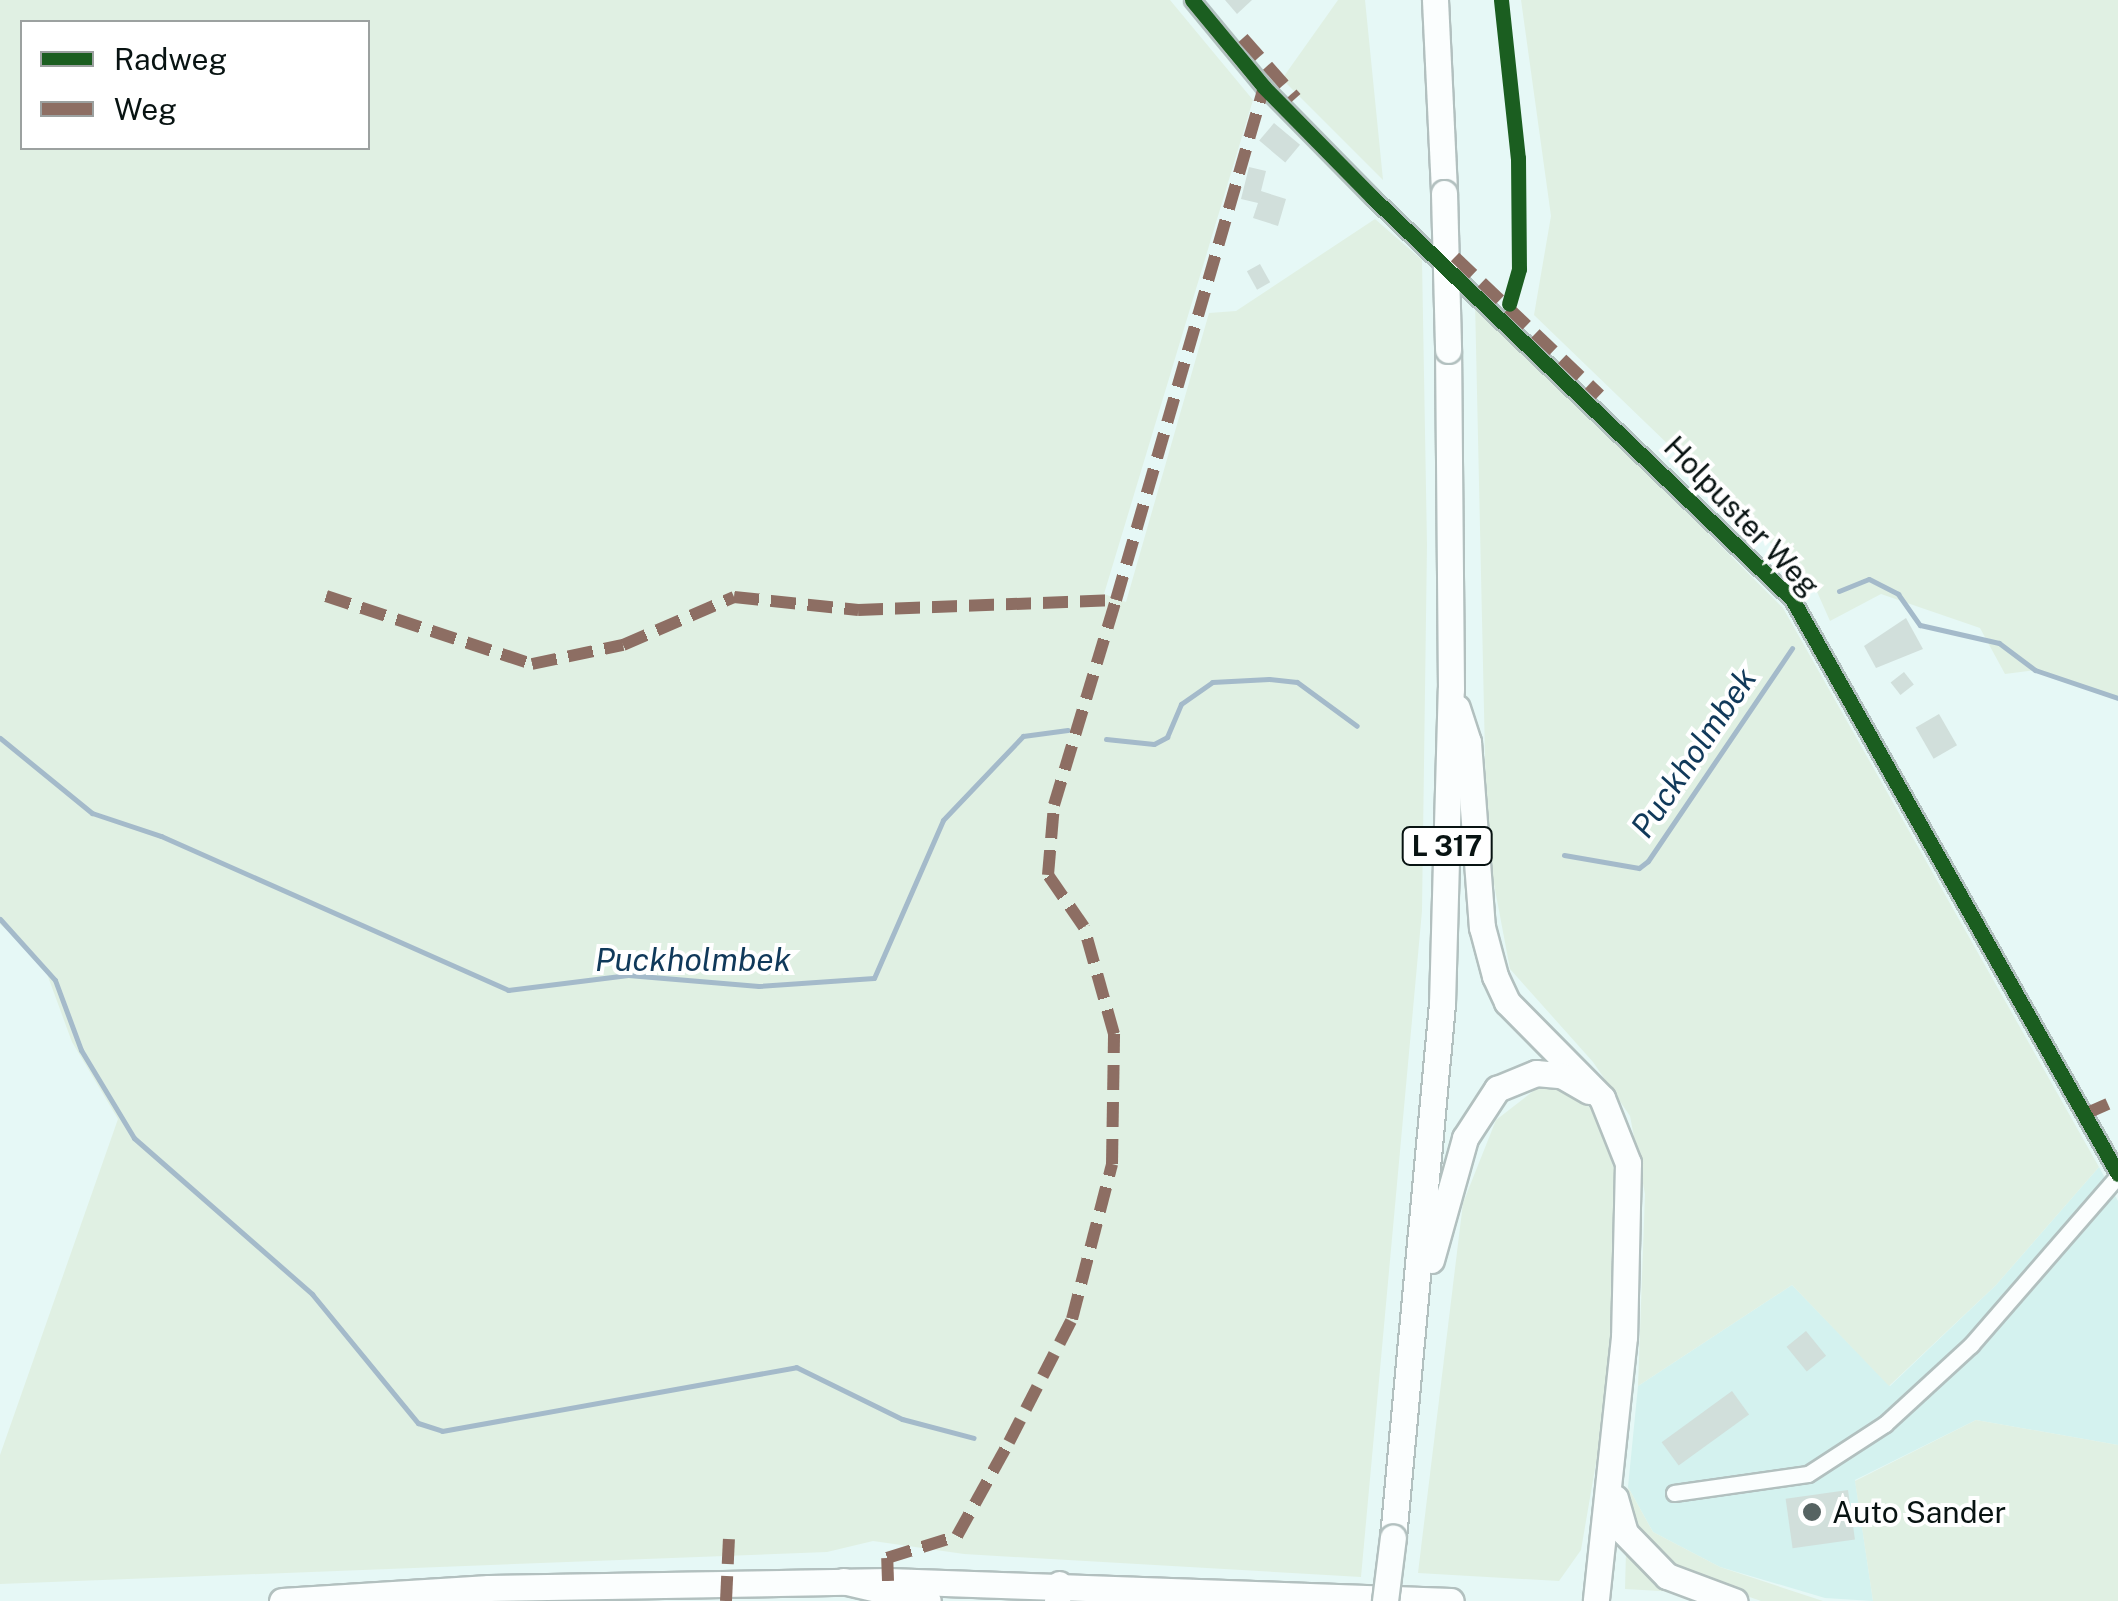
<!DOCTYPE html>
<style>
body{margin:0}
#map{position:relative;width:2118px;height:1601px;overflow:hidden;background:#e6f8f6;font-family:"Public Sans",sans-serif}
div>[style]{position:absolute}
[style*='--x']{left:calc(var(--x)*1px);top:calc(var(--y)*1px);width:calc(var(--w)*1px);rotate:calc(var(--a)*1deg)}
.built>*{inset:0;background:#d4f2ef}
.green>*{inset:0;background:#e0f0e3}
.stream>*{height:5px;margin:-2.5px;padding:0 2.5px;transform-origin:2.5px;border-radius:2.5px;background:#a4baca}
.building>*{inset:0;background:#d1dfdb;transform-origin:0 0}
.roads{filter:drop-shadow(2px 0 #b2c0bf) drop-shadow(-2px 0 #b2c0bf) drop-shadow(0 2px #b2c0bf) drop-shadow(0 -2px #b2c0bf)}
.minor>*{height:15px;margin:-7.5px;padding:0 7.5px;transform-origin:7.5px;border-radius:7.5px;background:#fbfefe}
.primary>*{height:25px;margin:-12.5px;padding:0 12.5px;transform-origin:12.5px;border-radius:12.5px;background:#fbfefe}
.trunk>*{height:25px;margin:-12.5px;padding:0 12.5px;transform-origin:12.5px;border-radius:12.5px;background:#fbfefe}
.bridges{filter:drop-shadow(2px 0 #b2c0bf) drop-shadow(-2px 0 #b2c0bf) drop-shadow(0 2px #b2c0bf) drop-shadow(0 -2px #b2c0bf)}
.trunk-bridge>*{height:25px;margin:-12.5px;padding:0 12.5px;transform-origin:12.5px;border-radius:12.5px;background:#fbfefe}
.quiet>*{height:12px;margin-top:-6px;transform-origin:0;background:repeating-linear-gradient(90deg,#8d6e63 0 25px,transparent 0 37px)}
.cycleway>*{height:15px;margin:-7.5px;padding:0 7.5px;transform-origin:7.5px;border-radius:7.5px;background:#1b5e20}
.dots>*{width:28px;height:28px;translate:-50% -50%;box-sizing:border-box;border:5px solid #fff;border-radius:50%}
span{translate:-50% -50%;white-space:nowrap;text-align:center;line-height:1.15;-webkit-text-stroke:8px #fff;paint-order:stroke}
.shield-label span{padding:2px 8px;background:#fff;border:2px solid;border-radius:8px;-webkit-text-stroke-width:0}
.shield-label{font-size:28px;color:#081312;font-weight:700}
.street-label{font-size:30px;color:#081312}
.poi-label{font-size:30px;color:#081312}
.left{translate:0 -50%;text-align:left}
.water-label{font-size:32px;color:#10395a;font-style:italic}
.legend{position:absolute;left:20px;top:20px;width:350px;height:130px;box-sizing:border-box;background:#fff;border:2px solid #9ca1a0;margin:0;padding:12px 18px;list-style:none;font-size:30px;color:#081312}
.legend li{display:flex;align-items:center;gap:20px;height:50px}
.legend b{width:50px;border:2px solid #9ca1a0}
</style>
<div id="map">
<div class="built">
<div style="clip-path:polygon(2099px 1167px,2118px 1201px,2118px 1445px,1976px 1420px,1855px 1480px,1873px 1601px,1825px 1598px,1720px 1567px,1653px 1532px,1628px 1487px,1638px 1386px,1792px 1285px,1890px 1386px,1996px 1285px)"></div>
</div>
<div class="green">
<div style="clip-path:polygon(evenodd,0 0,1170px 0,1253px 100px,1104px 594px,1126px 602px,1209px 313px,1236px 311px,1375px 219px,1422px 260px,1427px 545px,1422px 911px,1361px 1577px,964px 1554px,873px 1541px,827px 1552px,0 1584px,0 1455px,118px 1119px,72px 1042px,43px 963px,0 924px,0 0,368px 22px,368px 148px,22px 148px,22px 22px,368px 22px)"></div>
<div style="clip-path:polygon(1338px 0,1365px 0,1383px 180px,1282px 79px)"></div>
<div style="clip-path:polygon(1521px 0,2118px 0,2118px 698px,2036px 670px,2005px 674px,1980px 628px,1881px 594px,1830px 621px,1814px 585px,1534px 315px,1551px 216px)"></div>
<div style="clip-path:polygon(1475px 301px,1783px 608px,2099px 1167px,1996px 1285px,1889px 1386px,1792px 1285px,1638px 1386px,1645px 1194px,1630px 1116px,1593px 1062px,1510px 969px,1487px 847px)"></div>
<div style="clip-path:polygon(1541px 1085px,1576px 1093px,1598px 1117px,1619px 1186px,1606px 1405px,1581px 1550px,1559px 1581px,1418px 1573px,1463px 1203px,1496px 1120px)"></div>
<div style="clip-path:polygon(1976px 1420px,2118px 1445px,2118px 1601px,1873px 1601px,1855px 1481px)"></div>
<div style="clip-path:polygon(1628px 1487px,1653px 1532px,1720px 1567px,1823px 1601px,1761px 1601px,1678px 1572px,1633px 1524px)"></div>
<div style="clip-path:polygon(1626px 1552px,1676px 1590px,1677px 1592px,1625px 1589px)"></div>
</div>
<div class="stream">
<div style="--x:1839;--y:591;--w:32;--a:-22"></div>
<div style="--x:1869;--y:579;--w:33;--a:27"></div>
<div style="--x:1898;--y:594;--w:38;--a:55"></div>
<div style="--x:1920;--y:625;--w:81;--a:12.8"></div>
<div style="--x:1999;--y:643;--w:45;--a:36.9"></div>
<div style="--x:2035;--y:670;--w:88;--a:18.6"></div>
<div style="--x:0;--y:738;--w:119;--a:39.2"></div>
<div style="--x:92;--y:813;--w:73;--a:18.4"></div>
<div style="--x:161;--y:836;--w:380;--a:23.9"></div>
<div style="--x:508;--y:990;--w:121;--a:-7.1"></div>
<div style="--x:628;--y:975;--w:131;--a:4.8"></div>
<div style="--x:759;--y:986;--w:115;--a:-4"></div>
<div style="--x:874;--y:978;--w:172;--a:-66.4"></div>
<div style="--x:943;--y:820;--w:116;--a:-46.4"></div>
<div style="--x:1023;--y:736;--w:45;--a:-7.6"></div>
<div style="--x:1106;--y:739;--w:48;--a:5.9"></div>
<div style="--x:1154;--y:744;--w:15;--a:-28"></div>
<div style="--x:1167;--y:737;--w:36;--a:-67"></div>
<div style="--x:1181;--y:704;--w:38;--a:-35"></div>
<div style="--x:1212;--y:682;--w:57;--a:-3"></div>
<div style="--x:1269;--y:679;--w:28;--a:6"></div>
<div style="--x:1297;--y:682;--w:74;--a:36.3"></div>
<div style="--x:1564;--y:855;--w:76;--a:9.8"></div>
<div style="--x:1639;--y:868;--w:11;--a:-38"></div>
<div style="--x:1648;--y:861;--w:257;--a:-55.9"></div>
<div style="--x:0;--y:919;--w:82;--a:48"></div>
<div style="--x:55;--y:980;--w:75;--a:69.6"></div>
<div style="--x:81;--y:1050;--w:103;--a:58.9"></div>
<div style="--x:134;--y:1138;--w:237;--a:41.2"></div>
<div style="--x:312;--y:1294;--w:167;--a:50.6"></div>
<div style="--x:418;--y:1423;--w:25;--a:18"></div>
<div style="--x:442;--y:1431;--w:360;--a:-10.2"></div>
<div style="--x:796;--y:1367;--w:118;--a:26.1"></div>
<div style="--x:902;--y:1419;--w:74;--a:14.8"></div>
</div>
<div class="building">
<div style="clip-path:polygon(1225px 0,1252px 0,1237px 14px)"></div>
<div style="left:1274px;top:123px;width:34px;height:23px;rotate:40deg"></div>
<div style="clip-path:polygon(1249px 167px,1266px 171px,1261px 191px,1286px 199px,1278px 226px,1253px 218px,1258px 203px,1241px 199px)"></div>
<div style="left:1260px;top:264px;width:21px;height:15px;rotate:61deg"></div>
<div style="clip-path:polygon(1906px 618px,1923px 649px,1876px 668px,1864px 646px)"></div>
<div style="left:1904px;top:672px;width:16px;height:17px;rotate:52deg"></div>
<div style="left:1939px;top:714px;width:36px;height:27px;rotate:60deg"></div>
<div style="left:1806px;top:1331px;width:32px;height:25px;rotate:51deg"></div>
<div style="left:1732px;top:1391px;width:29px;height:87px;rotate:54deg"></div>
<div style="left:1848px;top:1490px;width:50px;height:63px;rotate:82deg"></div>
</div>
<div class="roads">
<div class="minor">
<div style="--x:1192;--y:0;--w:113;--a:50.4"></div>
<div style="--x:1264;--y:87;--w:154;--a:45.5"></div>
<div style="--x:1372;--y:197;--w:581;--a:43.75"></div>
<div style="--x:1792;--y:599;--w:661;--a:60.45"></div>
<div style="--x:1674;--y:1493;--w:135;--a:-8.1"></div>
<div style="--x:1808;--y:1474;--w:92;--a:-33"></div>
<div style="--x:1885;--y:1424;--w:117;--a:-42.6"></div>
<div style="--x:1971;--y:1345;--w:224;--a:-49"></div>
</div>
<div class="primary">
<div style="--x:282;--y:1601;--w:207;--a:-3.6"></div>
<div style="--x:489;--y:1588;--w:399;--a:-1"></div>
<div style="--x:888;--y:1581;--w:563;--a:2.03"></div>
</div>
<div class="trunk">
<div style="--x:1435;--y:0;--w:193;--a:87.3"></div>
<div style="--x:1457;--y:708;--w:36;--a:72"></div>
<div style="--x:1468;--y:742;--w:186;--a:85.7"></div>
<div style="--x:1482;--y:927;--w:51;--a:75.1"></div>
<div style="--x:1495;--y:976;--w:29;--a:65"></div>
<div style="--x:1507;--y:1002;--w:135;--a:45.3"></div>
<div style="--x:1602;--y:1098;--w:70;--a:68.2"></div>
<div style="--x:1628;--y:1163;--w:174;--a:91.3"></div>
<div style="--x:1624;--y:1337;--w:265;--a:96.1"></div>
<div style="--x:1431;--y:1260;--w:127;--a:-74.4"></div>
<div style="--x:1465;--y:1138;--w:59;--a:-56.9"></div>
<div style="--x:1497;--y:1089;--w:42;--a:-22.3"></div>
<div style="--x:1536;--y:1073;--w:25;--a:5"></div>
<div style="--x:1561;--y:1075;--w:32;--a:30"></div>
<div style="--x:1615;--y:1498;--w:36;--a:74"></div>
<div style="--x:1625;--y:1533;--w:60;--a:45.7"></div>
<div style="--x:1667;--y:1576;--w:72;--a:20.5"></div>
<div style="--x:1393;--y:1537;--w:535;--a:-84.75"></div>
<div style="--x:1442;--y:1004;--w:315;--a:-88.4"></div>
<div style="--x:1451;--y:689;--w:339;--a:-90.5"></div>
<div style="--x:843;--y:1581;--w:87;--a:13.2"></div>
<div style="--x:1057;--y:1601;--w:17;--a:-83"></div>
</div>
</div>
<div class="bridges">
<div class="trunk-bridge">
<div style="--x:1444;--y:193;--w:157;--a:88.5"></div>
<div style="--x:1385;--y:1601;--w:64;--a:-82.9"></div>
</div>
</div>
<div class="quiet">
<div style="--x:1243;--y:38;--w:80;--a:48.5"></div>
<div style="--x:1455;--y:257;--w:200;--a:43.6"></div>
<div style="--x:326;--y:596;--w:217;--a:18.3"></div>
<div style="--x:532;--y:664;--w:93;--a:-11.8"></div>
<div style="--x:623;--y:645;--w:121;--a:-23.4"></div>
<div style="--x:734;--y:597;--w:125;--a:6"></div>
<div style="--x:858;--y:610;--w:258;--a:-2.2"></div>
<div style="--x:1116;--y:600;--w:534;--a:-73.91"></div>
<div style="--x:2085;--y:1114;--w:36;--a:-24"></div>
<div style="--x:888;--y:1581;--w:23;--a:-92"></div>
<div style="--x:887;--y:1558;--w:73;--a:-17.4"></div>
<div style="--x:957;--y:1536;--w:107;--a:-61"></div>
<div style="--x:1009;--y:1442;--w:138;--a:-62.9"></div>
<div style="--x:1072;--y:1319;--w:160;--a:-75.5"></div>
<div style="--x:1112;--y:1164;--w:130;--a:-89.1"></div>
<div style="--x:1114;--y:1034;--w:111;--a:-105.7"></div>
<div style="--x:1084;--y:927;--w:63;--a:-124.7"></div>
<div style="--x:1048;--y:875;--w:70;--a:-85.1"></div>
<div style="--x:1054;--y:805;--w:214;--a:-73.2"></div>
<div style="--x:726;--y:1601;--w:64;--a:-87.3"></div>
</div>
<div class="cycleway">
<div style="--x:1192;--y:0;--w:113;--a:50.4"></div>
<div style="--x:1264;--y:87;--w:154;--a:45.5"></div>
<div style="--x:1372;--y:197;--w:581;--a:43.75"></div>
<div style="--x:1792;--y:599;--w:661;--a:60.45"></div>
<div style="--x:1501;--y:0;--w:159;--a:83.9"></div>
<div style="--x:1518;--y:158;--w:111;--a:89.5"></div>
<div style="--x:1519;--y:269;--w:36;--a:106"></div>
</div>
<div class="dots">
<div style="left:1812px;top:1512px;background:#566362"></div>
</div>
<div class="shield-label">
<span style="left:1447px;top:846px">L 317</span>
</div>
<div class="street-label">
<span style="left:1742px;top:516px;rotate:46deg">Holpuster Weg</span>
</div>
<div class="poi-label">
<span class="left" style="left:1832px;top:1512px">Auto Sander</span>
</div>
<div class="water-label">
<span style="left:1694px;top:753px;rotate:-56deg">Puckholmbek</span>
<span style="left:693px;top:960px">Puckholmbek</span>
</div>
<ul class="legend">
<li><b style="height:12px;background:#1b5e20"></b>Radweg</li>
<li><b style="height:12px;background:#8d6e63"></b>Weg</li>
</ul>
</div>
